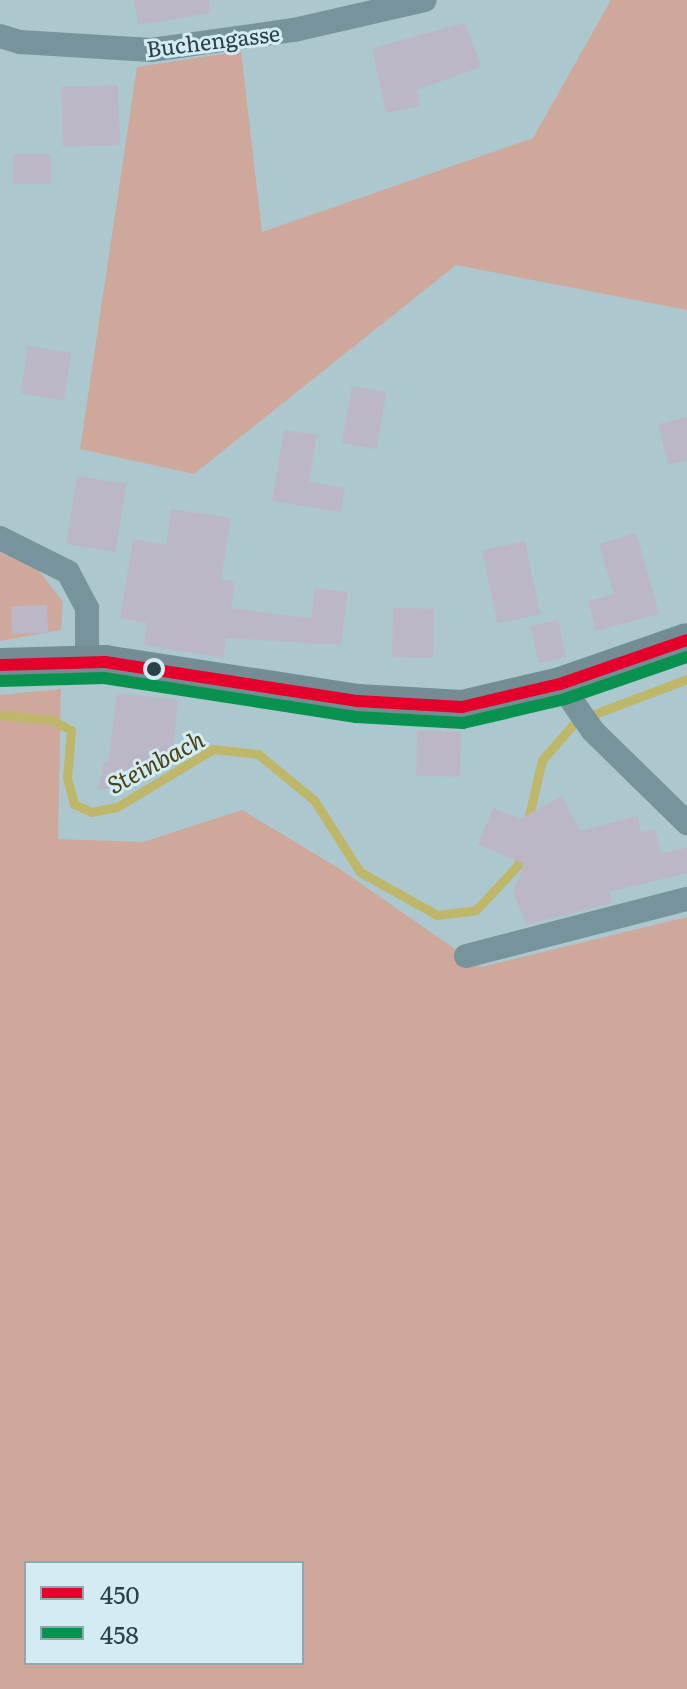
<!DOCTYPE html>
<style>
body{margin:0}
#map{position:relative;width:687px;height:1689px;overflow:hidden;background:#adc7cf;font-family:Literata,serif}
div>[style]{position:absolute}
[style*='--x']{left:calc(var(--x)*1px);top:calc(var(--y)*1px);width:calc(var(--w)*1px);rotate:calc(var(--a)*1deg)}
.green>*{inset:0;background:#cfa89c}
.stream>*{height:9px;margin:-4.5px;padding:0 4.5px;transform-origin:4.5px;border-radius:4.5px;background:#beb76a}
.building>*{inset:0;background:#bcb7c6;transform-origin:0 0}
.street>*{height:24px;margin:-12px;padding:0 12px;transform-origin:12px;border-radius:12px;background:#77949c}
.secondary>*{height:34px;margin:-17px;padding:0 17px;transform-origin:17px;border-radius:17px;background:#748d94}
.bus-1>*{height:12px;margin:-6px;padding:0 6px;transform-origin:6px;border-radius:6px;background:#e4002b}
.bus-2>*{height:12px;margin:-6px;padding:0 6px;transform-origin:6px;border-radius:6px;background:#09924f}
.dots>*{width:22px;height:22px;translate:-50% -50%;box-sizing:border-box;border:4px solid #d3ebf3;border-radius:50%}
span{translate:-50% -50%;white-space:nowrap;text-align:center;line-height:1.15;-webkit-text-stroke:6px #d3ebf3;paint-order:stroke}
.street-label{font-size:22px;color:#2b4046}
.water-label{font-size:24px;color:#4a4213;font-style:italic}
.legend{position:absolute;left:24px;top:1561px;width:280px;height:104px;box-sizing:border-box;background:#d3ebf3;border:2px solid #90a7ae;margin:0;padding:10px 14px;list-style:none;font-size:24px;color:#2b4046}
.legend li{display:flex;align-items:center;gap:16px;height:40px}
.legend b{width:40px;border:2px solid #90a7ae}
</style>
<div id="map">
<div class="green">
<div style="clip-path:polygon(611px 0,687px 0,687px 310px,456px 265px,194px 474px,80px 449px,137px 67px,241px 51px,262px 232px,533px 138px)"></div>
<div style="clip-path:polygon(0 552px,37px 568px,63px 602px,61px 630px,0 641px)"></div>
<div style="clip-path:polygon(evenodd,61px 689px,58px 839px,143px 842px,242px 810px,340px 869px,481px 967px,687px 917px,687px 1689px,0 1689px,0 695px,61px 689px,26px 1563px,302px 1563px,302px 1663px,26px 1663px,26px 1563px)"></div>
</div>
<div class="stream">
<div style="--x:0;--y:715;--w:52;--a:5.5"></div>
<div style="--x:52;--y:720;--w:21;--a:28"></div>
<div style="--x:71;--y:730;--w:48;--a:94.8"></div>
<div style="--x:67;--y:778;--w:27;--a:75"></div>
<div style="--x:74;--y:804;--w:19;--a:25"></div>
<div style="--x:91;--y:812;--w:26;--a:-11"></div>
<div style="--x:117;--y:807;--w:112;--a:-31.1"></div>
<div style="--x:213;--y:749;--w:45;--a:6.3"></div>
<div style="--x:258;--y:754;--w:72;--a:39.4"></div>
<div style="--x:314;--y:800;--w:85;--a:57.4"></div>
<div style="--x:360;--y:872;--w:88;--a:29.2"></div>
<div style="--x:437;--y:915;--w:39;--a:-7"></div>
<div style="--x:476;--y:910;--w:62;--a:-47"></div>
<div style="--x:518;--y:865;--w:14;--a:-78"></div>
<div style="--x:527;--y:824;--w:66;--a:-76.8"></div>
<div style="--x:542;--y:760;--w:52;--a:-48.9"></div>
<div style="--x:576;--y:721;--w:119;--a:-20.7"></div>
</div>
<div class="building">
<div style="clip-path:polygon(134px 0,209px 0,210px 13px,138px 25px)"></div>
<div style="clip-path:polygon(465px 23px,481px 67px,417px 90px,420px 106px,386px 113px,372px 48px)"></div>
<div style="left:118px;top:85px;width:60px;height:57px;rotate:88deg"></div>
<div style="left:13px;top:154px;width:38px;height:30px"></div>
<div style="left:28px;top:346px;width:44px;height:48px;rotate:9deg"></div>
<div style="left:352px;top:386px;width:35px;height:58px;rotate:10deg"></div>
<div style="clip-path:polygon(687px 417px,687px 460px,668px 465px,658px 424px)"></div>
<div style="clip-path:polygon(284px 430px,317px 435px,309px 482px,345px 488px,341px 512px,272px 501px)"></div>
<div style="left:77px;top:476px;width:50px;height:69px;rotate:9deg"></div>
<div style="clip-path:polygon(171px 509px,231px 518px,221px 579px,235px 582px,231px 608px,311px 618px,315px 588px,348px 592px,341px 645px,226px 638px,223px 658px,144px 645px,147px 623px,120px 618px,133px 539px,166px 545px)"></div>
<div style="clip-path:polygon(636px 533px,659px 614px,596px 631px,588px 601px,614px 594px,599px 544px)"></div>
<div style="left:525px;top:541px;width:75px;height:44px;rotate:78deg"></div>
<div style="left:47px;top:605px;width:28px;height:36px;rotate:88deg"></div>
<div style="left:393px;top:608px;width:41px;height:49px;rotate:1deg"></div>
<div style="left:558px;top:620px;width:38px;height:28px;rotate:78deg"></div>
<div style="clip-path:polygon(117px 693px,178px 700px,172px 759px,141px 784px,98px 790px,104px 762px,108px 762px)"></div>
<div style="left:417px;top:731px;width:44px;height:45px;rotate:1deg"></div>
<div style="clip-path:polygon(562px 796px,580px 831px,638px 816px,641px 832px,655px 829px,661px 853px,687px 848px,687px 873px,609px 892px,612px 903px,526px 925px,513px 890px,525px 864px,478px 845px,493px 808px,520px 819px)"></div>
</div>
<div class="street">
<div style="--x:0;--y:36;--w:21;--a:17"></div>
<div style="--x:20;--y:42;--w:131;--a:3.5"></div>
<div style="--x:151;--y:50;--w:144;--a:-8"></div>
<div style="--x:294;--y:30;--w:134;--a:-12.9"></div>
<div style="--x:0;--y:538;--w:76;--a:26.6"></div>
<div style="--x:68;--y:572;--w:41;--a:62.2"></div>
<div style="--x:87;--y:608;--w:53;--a:90"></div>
<div style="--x:560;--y:684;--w:57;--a:54.9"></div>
<div style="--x:593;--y:731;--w:132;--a:44.4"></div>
<div style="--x:466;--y:956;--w:228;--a:-14.5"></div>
</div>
<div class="secondary">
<div style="--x:0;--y:665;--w:105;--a:-1.6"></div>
<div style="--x:105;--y:662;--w:256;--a:8.8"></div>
<div style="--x:358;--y:701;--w:104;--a:3.3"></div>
<div style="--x:462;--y:707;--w:101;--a:-13.2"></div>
<div style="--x:560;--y:684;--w:134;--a:-19.1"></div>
</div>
<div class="bus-1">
<div style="--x:0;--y:665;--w:105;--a:-1.6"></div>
<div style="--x:105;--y:662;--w:256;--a:8.8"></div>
<div style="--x:358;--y:701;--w:104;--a:3.3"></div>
<div style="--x:462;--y:707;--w:101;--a:-13.2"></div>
<div style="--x:560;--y:684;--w:134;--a:-19.1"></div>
</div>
<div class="bus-2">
<div style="--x:0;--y:681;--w:104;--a:-1.7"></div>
<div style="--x:104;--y:678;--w:255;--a:8.8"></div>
<div style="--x:356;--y:717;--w:107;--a:3.2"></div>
<div style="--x:463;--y:723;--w:105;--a:-13.2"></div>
<div style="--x:565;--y:699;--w:129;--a:-19"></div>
</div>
<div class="dots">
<div style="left:154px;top:669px;background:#2b4046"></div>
</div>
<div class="street-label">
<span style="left:213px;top:40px;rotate:-7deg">Buchengasse</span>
</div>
<div class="water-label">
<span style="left:155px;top:761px;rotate:-28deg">Steinbach</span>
</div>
<ul class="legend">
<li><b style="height:10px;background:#e4002b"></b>450</li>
<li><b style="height:10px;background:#09924f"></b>458</li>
</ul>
</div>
